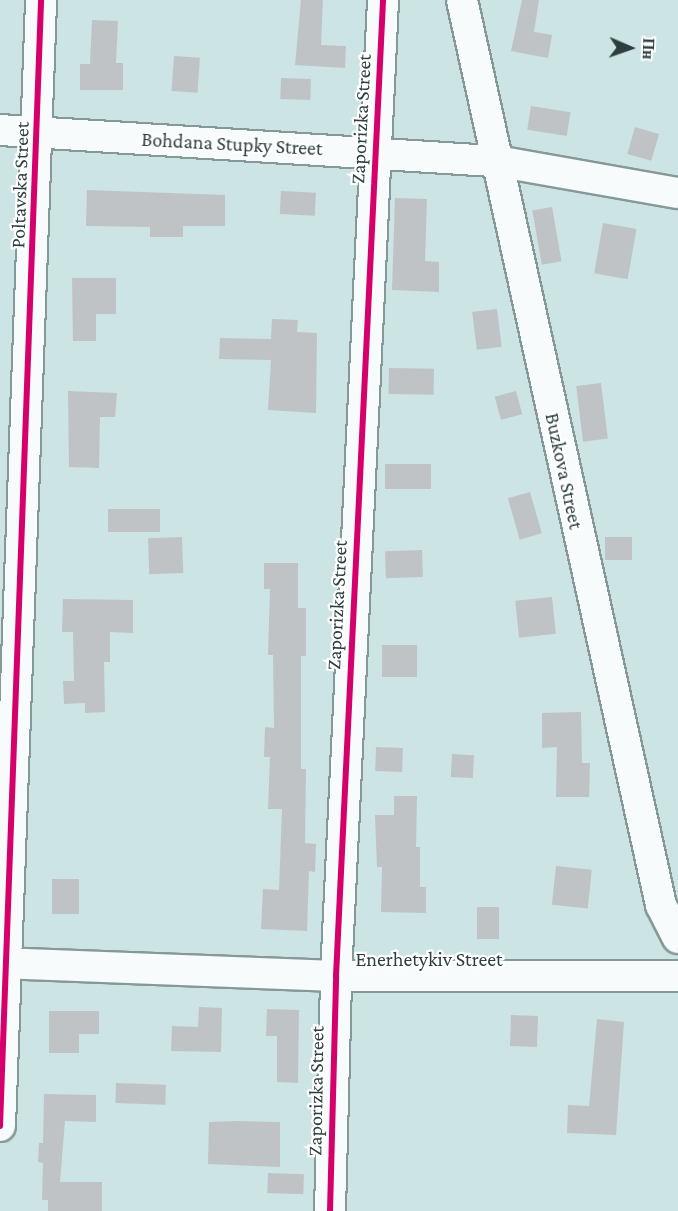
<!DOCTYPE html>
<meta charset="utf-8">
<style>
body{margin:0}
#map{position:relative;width:678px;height:1211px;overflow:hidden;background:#cce4e4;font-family:"Crimson Pro",serif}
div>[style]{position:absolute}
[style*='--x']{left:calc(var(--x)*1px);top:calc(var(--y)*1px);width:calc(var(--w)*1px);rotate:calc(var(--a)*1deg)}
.building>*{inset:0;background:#bfc3c5;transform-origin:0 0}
.roads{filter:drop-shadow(2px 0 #869999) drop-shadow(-2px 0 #869999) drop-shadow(0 2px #869999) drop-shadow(0 -2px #869999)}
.minor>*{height:30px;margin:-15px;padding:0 15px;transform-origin:15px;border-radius:15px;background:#f7fbfb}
.cycleway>*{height:6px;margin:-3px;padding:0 3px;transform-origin:3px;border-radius:3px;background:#d6006c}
span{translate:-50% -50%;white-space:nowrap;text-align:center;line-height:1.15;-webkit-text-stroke:4.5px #fff;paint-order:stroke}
.street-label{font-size:20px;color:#2c3e3e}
.north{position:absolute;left:600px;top:18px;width:60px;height:60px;-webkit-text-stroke:4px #fff;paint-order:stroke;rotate:92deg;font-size:16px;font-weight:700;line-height:24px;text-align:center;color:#2c3e3e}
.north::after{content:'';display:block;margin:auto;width:21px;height:27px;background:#2c3e3e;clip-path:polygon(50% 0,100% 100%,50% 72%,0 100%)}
</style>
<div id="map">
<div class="building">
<div style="clip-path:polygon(301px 0,323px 0,321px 45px,346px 46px,345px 68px,295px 65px)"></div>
<div style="clip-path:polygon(522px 0,539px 0,534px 32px,552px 35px,548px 58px,511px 51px)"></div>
<div style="clip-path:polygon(92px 20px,118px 21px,116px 63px,123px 63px,123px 90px,80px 90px,80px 64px,90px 64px)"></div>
<div style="left:174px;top:56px;width:26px;height:35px;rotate:4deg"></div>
<div style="left:281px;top:78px;width:30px;height:21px;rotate:2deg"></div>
<div style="left:531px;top:106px;width:40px;height:24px;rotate:9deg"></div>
<div style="left:635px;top:127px;width:25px;height:28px;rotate:16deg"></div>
<div style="clip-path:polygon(87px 190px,225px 195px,225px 226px,183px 226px,183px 237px,150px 237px,150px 227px,86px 226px)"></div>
<div style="left:281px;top:191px;width:35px;height:23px;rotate:3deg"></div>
<div style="clip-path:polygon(395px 198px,427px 199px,425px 261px,439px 262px,439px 292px,392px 290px)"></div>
<div style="left:552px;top:207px;width:55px;height:20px;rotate:80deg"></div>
<div style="left:603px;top:223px;width:34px;height:51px;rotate:10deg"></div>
<div style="clip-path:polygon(72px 278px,116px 278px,116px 314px,96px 314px,96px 341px,73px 341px)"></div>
<div style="left:497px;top:309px;width:38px;height:25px;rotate:83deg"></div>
<div style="clip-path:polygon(272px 319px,298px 320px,297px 332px,317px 333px,316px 413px,268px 410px,271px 360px,219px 359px,220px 338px,271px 339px)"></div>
<div style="left:389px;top:368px;width:45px;height:26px;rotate:1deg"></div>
<div style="left:601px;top:383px;width:56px;height:25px;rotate:83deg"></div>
<div style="clip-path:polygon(68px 391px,117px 393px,115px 417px,100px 417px,99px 468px,69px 467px)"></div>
<div style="left:516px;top:391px;width:24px;height:22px;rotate:75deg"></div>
<div style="left:385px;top:464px;width:46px;height:25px"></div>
<div style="left:530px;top:492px;width:43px;height:23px;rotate:74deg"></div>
<div style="left:108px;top:509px;width:52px;height:23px"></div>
<div style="left:182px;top:537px;width:36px;height:34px;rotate:88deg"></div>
<div style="left:605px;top:537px;width:27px;height:23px"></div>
<div style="left:422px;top:550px;width:27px;height:37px;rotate:88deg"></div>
<div style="clip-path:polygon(264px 563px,298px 563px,298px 608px,306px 608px,306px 656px,301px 656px,301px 769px,306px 769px,305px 843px,316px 844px,315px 872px,309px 871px,307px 931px,261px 929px,263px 889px,279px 890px,282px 809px,268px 809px,270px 757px,264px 757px,265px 727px,274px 728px,273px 655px,268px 655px,270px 589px,264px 589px)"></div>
<div style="left:552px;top:597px;width:37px;height:37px;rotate:84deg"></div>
<div style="clip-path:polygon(63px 599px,133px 600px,133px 633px,110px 632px,110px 662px,104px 662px,105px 712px,85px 713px,85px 703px,64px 704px,63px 681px,74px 681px,73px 632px,62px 632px)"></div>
<div style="left:382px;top:645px;width:35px;height:32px"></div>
<div style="clip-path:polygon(581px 712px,582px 763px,590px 763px,589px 797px,556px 797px,557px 747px,542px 748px,542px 713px)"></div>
<div style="left:376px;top:747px;width:27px;height:24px;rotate:2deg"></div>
<div style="left:452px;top:754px;width:22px;height:23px;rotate:3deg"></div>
<div style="clip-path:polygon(394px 796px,417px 796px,416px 847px,420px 847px,420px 887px,426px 887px,426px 913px,381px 912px,382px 867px,377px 867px,375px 815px,394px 815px)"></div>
<div style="left:556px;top:866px;width:36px;height:39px;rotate:6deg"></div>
<div style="left:52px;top:879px;width:27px;height:35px"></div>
<div style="left:477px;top:907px;width:22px;height:32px"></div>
<div style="clip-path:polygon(199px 1007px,222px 1008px,221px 1052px,171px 1051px,172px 1026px,198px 1027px)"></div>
<div style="clip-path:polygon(267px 1009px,299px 1010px,298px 1083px,277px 1082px,277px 1036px,266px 1036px)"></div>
<div style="clip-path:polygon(49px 1011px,99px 1011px,99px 1034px,79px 1034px,79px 1053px,49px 1053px)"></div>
<div style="left:511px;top:1015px;width:27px;height:31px;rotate:2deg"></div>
<div style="clip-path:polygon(597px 1019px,624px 1022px,616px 1135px,567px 1133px,568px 1105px,589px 1106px)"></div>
<div style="left:116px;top:1083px;width:50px;height:20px;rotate:2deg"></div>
<div style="clip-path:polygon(44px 1094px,96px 1095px,96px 1122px,65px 1121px,60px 1182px,102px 1182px,102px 1211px,48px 1211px,48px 1200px,42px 1200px,43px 1163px,38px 1162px,39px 1143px,43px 1143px)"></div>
<div style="clip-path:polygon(237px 1121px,280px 1122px,280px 1167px,208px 1164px,209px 1122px)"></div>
<div style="left:268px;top:1173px;width:36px;height:20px;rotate:2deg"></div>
</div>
<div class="roads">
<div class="minor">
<div style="--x:462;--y:0;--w:927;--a:77.6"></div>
<div style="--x:661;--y:905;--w:37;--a:63"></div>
<div style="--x:0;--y:130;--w:497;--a:3.6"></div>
<div style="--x:496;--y:161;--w:185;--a:10"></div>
<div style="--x:0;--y:963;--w:336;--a:2.2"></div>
<div style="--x:336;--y:976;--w:342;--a:0"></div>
<div style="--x:0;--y:1126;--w:1127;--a:-87.91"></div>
<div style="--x:330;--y:1211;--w:235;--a:-88.5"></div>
<div style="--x:336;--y:976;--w:977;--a:-87.24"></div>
</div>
</div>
<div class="cycleway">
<div style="--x:0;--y:1126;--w:1127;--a:-87.91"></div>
<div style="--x:330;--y:1211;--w:235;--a:-88.5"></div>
<div style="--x:336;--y:976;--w:977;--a:-87.24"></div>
</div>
<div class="street-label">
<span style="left:361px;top:119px;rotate:-87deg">Zaporizka Street</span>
<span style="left:232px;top:144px;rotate:3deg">Bohdana Stupky Street</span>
<span style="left:20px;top:185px;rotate:-88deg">Poltavska Street</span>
<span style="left:564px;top:471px;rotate:78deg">Buzkova Street</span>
<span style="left:337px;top:605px;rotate:-87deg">Zaporizka Street</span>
<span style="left:429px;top:959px">Enerhetykiv Street</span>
<span style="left:316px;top:1091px;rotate:-89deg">Zaporizka Street</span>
</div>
<div class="north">Пн</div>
</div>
